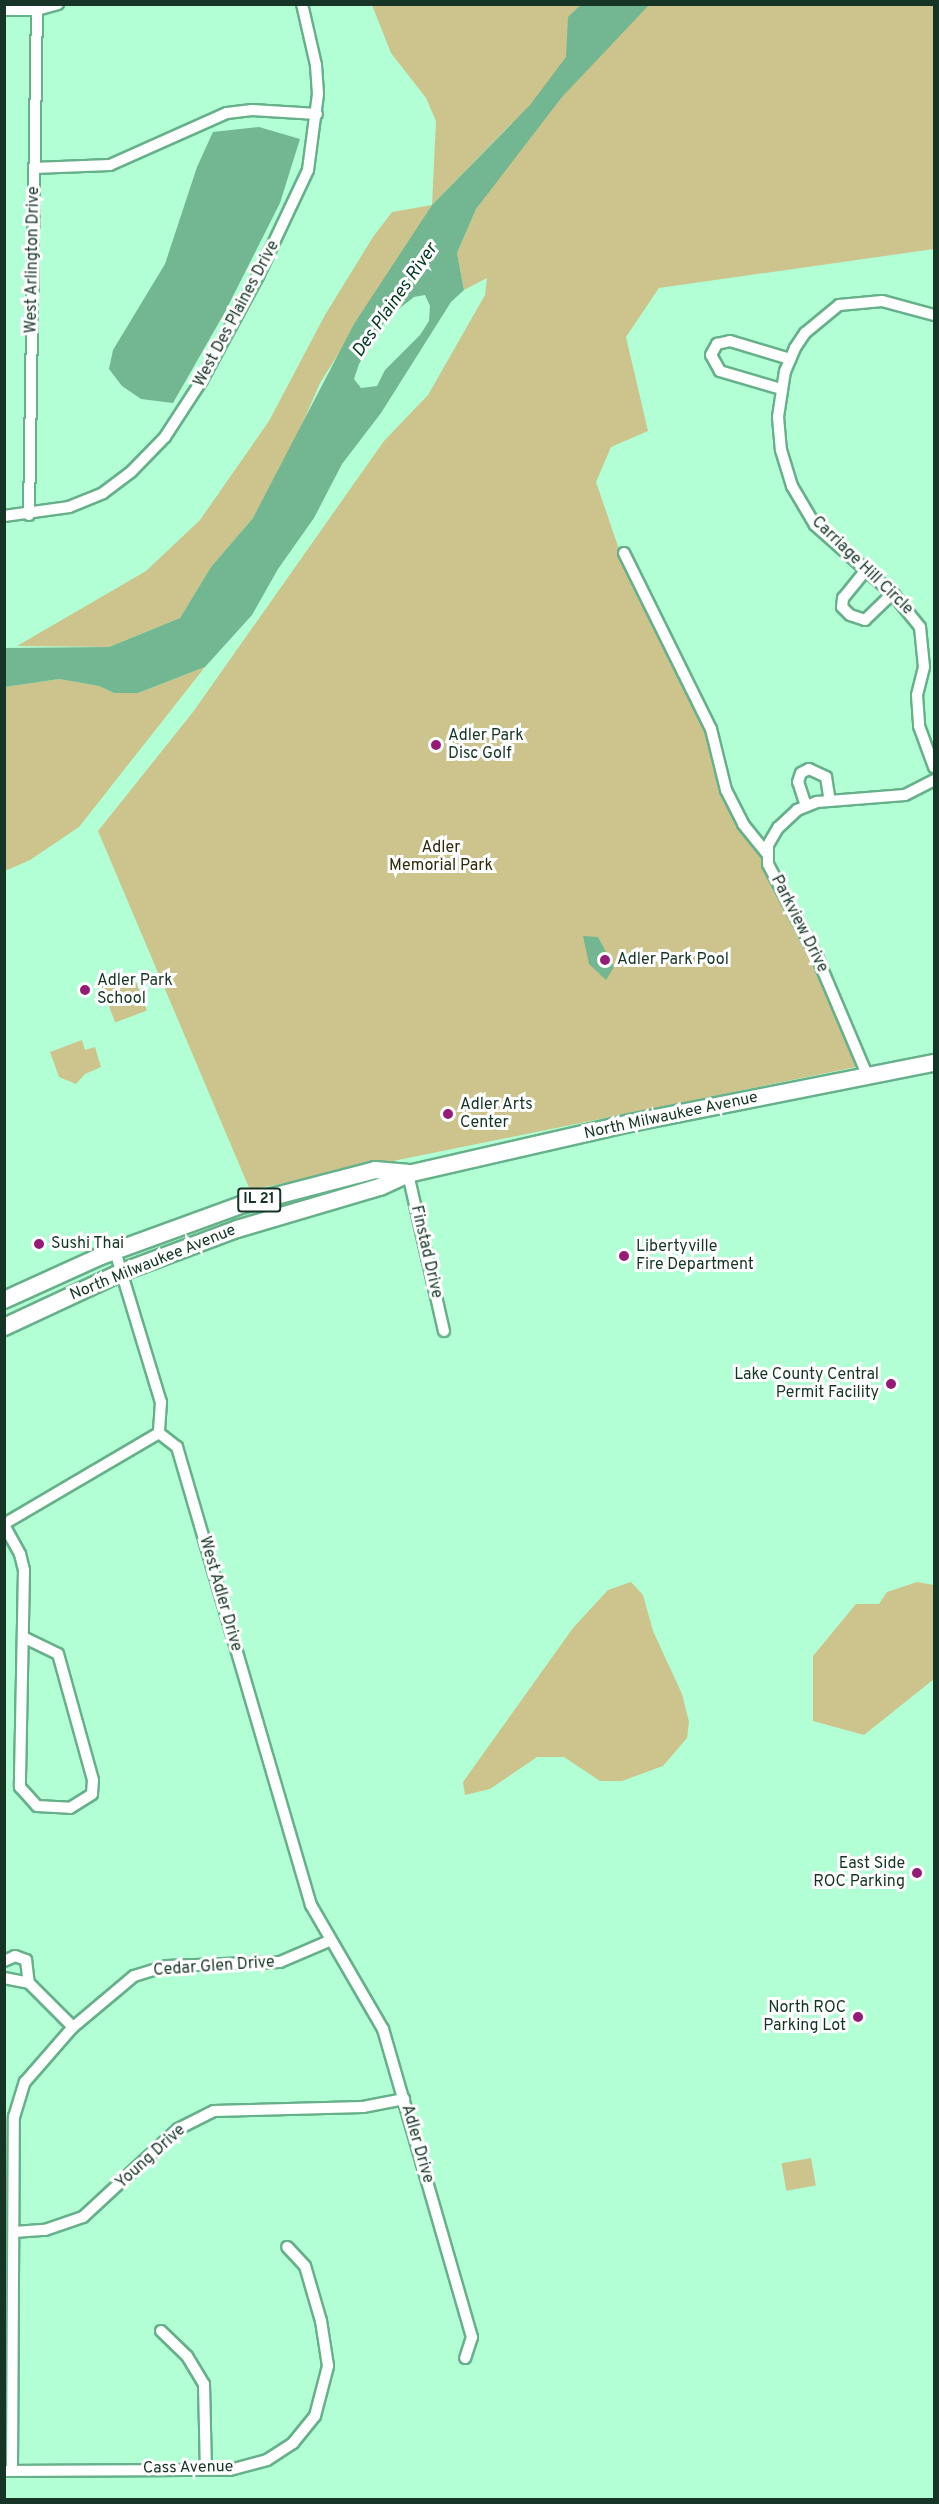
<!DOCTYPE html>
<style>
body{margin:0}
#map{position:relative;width:939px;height:2504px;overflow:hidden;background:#b2fed5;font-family:Overpass,sans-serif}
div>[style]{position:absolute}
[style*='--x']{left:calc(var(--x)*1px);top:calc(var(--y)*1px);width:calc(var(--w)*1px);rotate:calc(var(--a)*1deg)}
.green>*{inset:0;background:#ccc48c;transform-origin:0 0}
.water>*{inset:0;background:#72b692}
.roads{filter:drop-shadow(2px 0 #66b08a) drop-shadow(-2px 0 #66b08a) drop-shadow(0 2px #66b08a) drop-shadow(0 -2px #66b08a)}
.minor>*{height:10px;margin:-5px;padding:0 5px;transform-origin:5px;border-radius:5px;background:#fff}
.primary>*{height:16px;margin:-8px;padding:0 8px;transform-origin:8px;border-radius:8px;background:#fff}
.dots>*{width:16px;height:16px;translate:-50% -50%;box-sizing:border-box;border:3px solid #fff;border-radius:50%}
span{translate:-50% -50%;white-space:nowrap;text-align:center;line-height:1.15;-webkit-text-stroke:6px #fff;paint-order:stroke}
.shield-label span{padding:2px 4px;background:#fff;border:2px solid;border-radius:4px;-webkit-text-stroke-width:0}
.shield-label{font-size:15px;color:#163526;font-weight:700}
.street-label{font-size:16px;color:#163526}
.poi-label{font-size:16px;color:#163526}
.left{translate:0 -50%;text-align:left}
.right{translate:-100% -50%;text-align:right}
.park-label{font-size:16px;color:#302b0d}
.water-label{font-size:18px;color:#003a23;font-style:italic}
.frame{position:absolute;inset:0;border:6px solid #163526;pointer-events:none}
</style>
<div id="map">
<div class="green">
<div style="clip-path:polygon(372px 5px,934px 5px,934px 249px,659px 288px,626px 337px,648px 431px,611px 447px,596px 482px,621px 555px,709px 729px,714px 768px,724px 792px,755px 846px,861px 1066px,250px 1190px,98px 831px,193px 712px,384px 441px,428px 395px,485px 295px,487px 278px,464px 290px,457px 253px,476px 209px,509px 162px,512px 123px,432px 205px,320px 383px,291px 450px,253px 518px,211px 567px,180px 618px,109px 647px,17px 646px,146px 571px,200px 520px,269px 421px,325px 315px,373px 237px,392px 212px,432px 205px,436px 121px,426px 98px,391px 53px)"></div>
<div style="clip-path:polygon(205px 667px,79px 827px,30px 860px,5px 871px,5px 687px,59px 679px,99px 686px,114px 693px,138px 693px)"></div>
<div style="left:133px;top:974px;width:39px;height:34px;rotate:69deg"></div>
<div style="clip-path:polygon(82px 1040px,85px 1050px,95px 1047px,101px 1067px,85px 1074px,76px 1084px,59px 1077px,50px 1052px)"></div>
<div style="clip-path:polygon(631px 1582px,643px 1595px,653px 1631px,682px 1694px,689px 1722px,687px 1738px,663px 1766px,622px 1781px,600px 1781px,564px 1757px,537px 1757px,490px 1789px,465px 1795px,463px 1782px,573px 1628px,608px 1590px)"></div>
<div style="clip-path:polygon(917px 1582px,934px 1585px,934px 1679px,864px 1735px,813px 1721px,813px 1656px,856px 1604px,879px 1604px,887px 1592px)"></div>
<div style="left:811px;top:2158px;width:28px;height:30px;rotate:80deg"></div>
</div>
<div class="water">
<div style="clip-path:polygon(evenodd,582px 4px,649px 5px,562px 97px,476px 209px,457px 253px,464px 290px,451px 302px,381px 413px,342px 464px,314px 518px,278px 569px,252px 615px,205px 667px,138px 693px,114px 693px,99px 686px,59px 679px,5px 687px,5px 648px,109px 647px,180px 618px,211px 567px,253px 518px,354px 324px,432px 205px,530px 105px,566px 57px,568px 17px,582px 4px,425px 295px,430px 306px,429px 321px,420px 335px,385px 370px,377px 386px,361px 388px,354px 379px,359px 364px,387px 318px,414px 297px,425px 295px)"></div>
<div style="clip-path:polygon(259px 127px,300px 139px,280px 203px,225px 312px,173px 403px,141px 399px,122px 386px,109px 369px,113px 350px,165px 264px,197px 167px,213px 132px)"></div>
<div style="clip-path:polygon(583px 936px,598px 937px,614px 967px,606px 980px,589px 964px)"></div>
</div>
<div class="roads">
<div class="minor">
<div style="--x:4;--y:10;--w:33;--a:0"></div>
<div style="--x:37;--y:10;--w:22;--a:-16"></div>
<div style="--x:34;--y:168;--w:76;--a:-2.3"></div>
<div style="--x:110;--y:165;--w:128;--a:-24"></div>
<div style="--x:227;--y:113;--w:25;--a:-7"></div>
<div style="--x:252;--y:110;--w:65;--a:3.5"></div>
<div style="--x:934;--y:315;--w:54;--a:-164.9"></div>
<div style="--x:882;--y:301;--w:43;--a:174.7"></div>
<div style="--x:839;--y:305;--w:44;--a:140.5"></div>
<div style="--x:805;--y:333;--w:18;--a:124"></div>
<div style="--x:795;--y:348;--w:25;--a:113"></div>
<div style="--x:785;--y:371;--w:47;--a:98.7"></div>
<div style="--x:778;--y:417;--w:33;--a:85"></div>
<div style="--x:781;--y:450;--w:38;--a:73"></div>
<div style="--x:792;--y:486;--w:45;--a:59.5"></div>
<div style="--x:815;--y:525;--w:106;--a:41.5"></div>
<div style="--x:894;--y:595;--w:41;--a:50.9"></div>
<div style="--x:920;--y:627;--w:40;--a:84.3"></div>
<div style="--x:924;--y:667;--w:29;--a:104"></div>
<div style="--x:917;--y:695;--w:31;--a:86"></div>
<div style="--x:919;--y:726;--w:44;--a:69.9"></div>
<div style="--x:781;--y:389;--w:64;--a:-163.6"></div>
<div style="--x:720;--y:371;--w:18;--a:-119"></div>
<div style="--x:711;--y:355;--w:13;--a:-61"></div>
<div style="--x:717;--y:344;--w:13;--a:-13"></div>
<div style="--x:730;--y:341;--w:63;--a:16.7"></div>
<div style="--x:29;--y:515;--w:511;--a:-89.1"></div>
<div style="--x:4;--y:516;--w:66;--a:-7.9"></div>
<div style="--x:69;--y:507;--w:37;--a:-22"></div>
<div style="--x:103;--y:493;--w:35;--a:-37"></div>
<div style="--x:131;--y:472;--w:49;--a:-45.8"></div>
<div style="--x:165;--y:437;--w:68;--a:-57"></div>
<div style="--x:202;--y:380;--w:118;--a:-61.7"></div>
<div style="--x:258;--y:276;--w:117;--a:-64.7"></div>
<div style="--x:308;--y:170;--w:77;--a:-82.5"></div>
<div style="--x:318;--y:94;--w:29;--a:-94"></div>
<div style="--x:316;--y:65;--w:63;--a:-102.9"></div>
<div style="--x:624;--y:553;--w:196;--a:63.7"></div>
<div style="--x:711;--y:729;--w:63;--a:76.2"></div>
<div style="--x:726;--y:790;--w:38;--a:63"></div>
<div style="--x:743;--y:824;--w:38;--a:51"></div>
<div style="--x:866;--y:570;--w:36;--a:129"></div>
<div style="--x:843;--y:598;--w:9;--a:96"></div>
<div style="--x:842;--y:607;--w:11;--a:45"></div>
<div style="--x:850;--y:615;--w:16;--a:18"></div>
<div style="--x:865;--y:620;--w:37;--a:-44"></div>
<div style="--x:806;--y:806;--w:25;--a:-108"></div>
<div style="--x:798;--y:782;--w:9;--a:-72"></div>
<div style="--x:801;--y:773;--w:9;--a:-27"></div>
<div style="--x:809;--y:769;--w:19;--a:25"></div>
<div style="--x:826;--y:777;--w:24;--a:81"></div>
<div style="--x:868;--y:1077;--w:128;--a:-113"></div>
<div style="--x:818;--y:959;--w:107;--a:-117.8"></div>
<div style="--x:768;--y:864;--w:19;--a:-90"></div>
<div style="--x:768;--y:845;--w:20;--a:-60"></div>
<div style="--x:778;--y:828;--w:26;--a:-43"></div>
<div style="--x:797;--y:810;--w:22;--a:-22"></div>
<div style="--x:817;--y:802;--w:88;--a:-4.5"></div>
<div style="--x:905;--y:795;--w:33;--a:-27"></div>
<div style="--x:408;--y:1174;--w:161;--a:77.1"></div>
<div style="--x:115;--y:1251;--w:158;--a:73.1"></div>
<div style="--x:161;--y:1402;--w:31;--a:94"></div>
<div style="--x:159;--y:1433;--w:23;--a:38"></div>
<div style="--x:177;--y:1447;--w:477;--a:73.7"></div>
<div style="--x:311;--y:1905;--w:143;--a:59.9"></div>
<div style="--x:383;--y:2029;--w:321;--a:73.9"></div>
<div style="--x:472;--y:2337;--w:22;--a:108"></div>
<div style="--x:4;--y:1524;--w:180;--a:-30.4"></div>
<div style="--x:4;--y:1525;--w:33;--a:61"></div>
<div style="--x:20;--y:1554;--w:16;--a:76"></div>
<div style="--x:24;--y:1570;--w:217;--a:91.1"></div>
<div style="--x:20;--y:1787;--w:25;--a:48"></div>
<div style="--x:37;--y:1806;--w:33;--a:3"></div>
<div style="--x:70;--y:1808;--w:26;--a:-32"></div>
<div style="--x:92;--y:1794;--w:14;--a:-86"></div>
<div style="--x:93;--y:1780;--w:131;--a:-105.5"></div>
<div style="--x:58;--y:1654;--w:39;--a:-154"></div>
<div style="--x:4;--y:1961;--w:12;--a:-24"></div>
<div style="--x:15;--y:1956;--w:12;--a:20"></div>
<div style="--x:26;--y:1960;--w:23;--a:83"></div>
<div style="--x:29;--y:1983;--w:62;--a:45"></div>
<div style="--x:4;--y:1978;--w:25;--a:11"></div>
<div style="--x:14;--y:2232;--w:31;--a:-4"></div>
<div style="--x:45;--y:2230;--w:40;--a:-18.9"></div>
<div style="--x:83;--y:2217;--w:129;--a:-42.8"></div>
<div style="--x:178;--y:2129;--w:40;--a:-26.6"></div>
<div style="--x:214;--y:2111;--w:149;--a:-1.5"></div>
<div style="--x:363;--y:2107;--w:42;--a:-11"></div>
<div style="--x:161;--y:2331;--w:36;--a:44"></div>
<div style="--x:187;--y:2356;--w:33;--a:59"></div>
<div style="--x:204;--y:2384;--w:85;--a:88.7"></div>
<div style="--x:12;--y:2469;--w:352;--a:-89.7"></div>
<div style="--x:14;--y:2117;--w:37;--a:-73"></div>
<div style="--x:25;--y:2082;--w:72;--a:-49"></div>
<div style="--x:72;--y:2028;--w:81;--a:-40"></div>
<div style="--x:134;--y:1976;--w:34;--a:-17"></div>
<div style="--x:167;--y:1966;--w:113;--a:-2"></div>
<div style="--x:280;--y:1962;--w:53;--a:-23.2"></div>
<div style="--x:4;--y:2471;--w:226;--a:-0.3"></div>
<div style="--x:230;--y:2470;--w:38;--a:-15"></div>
<div style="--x:267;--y:2460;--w:31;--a:-33"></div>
<div style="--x:293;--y:2443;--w:35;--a:-51"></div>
<div style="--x:315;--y:2416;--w:52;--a:-75.4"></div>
<div style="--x:328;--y:2366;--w:46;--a:-98.8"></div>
<div style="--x:321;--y:2321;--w:57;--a:-106.2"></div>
<div style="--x:305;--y:2266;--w:26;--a:-133"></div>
</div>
<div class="primary">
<div style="--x:4;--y:1300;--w:107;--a:-24.4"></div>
<div style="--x:101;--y:1256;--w:149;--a:-20"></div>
<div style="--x:241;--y:1205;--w:138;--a:-14.6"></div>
<div style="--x:375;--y:1170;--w:32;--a:5"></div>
<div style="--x:4;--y:1327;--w:130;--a:-25"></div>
<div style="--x:122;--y:1272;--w:123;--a:-20.5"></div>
<div style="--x:237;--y:1229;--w:149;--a:-16.4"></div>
<div style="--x:380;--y:1187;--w:31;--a:-25"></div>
<div style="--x:408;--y:1174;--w:228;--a:-12.9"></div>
<div style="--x:630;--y:1123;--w:310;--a:-11.2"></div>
</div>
</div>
<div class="dots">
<div style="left:436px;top:745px;background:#951b77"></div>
<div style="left:605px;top:960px;background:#951b77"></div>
<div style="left:85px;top:990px;background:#951b77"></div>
<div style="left:448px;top:1114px;background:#951b77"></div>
<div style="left:39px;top:1244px;background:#951b77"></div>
<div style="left:624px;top:1256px;background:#951b77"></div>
<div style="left:891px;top:1384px;background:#951b77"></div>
<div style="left:917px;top:1873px;background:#951b77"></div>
<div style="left:858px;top:2017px;background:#951b77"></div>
</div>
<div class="shield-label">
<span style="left:259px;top:1200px">IL 21</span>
</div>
<div class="street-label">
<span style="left:33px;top:260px;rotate:-89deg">West Arlington Drive</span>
<span style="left:237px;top:314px;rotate:-62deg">West Des Plaines Drive</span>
<span style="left:862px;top:566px;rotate:44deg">Carriage Hill Circle</span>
<span style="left:799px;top:924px;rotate:63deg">Parkview Drive</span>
<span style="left:671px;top:1116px;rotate:-12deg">North Milwaukee Avenue</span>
<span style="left:426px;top:1252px;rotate:77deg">Finstad Drive</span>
<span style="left:153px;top:1263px;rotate:-22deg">North Milwaukee Avenue</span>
<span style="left:220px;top:1594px;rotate:74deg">West Adler Drive</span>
<span style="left:214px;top:1967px;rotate:-4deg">Cedar Glen Drive</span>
<span style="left:417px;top:2144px;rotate:74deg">Adler Drive</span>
<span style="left:151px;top:2157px;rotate:-42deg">Young Drive</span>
<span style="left:188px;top:2468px;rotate:-1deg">Cass Avenue</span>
</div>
<div class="poi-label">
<span class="left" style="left:448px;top:745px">Adler Park<br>Disc Golf</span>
<span class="left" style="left:617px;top:960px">Adler Park Pool</span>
<span class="left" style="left:97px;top:990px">Adler Park<br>School</span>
<span class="left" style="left:460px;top:1114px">Adler Arts<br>Center</span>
<span class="left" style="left:51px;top:1244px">Sushi Thai</span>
<span class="left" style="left:636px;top:1256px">Libertyville<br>Fire Department</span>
<span class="right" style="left:879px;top:1384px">Lake County Central<br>Permit Facility</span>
<span class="right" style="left:905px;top:1873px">East Side<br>ROC Parking</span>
<span class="right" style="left:846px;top:2017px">North ROC<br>Parking Lot</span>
</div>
<div class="park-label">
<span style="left:441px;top:857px">Adler<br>Memorial Park</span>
</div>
<div class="water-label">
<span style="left:396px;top:301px;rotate:-55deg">Des Plaines River</span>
</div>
<div class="frame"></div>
</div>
